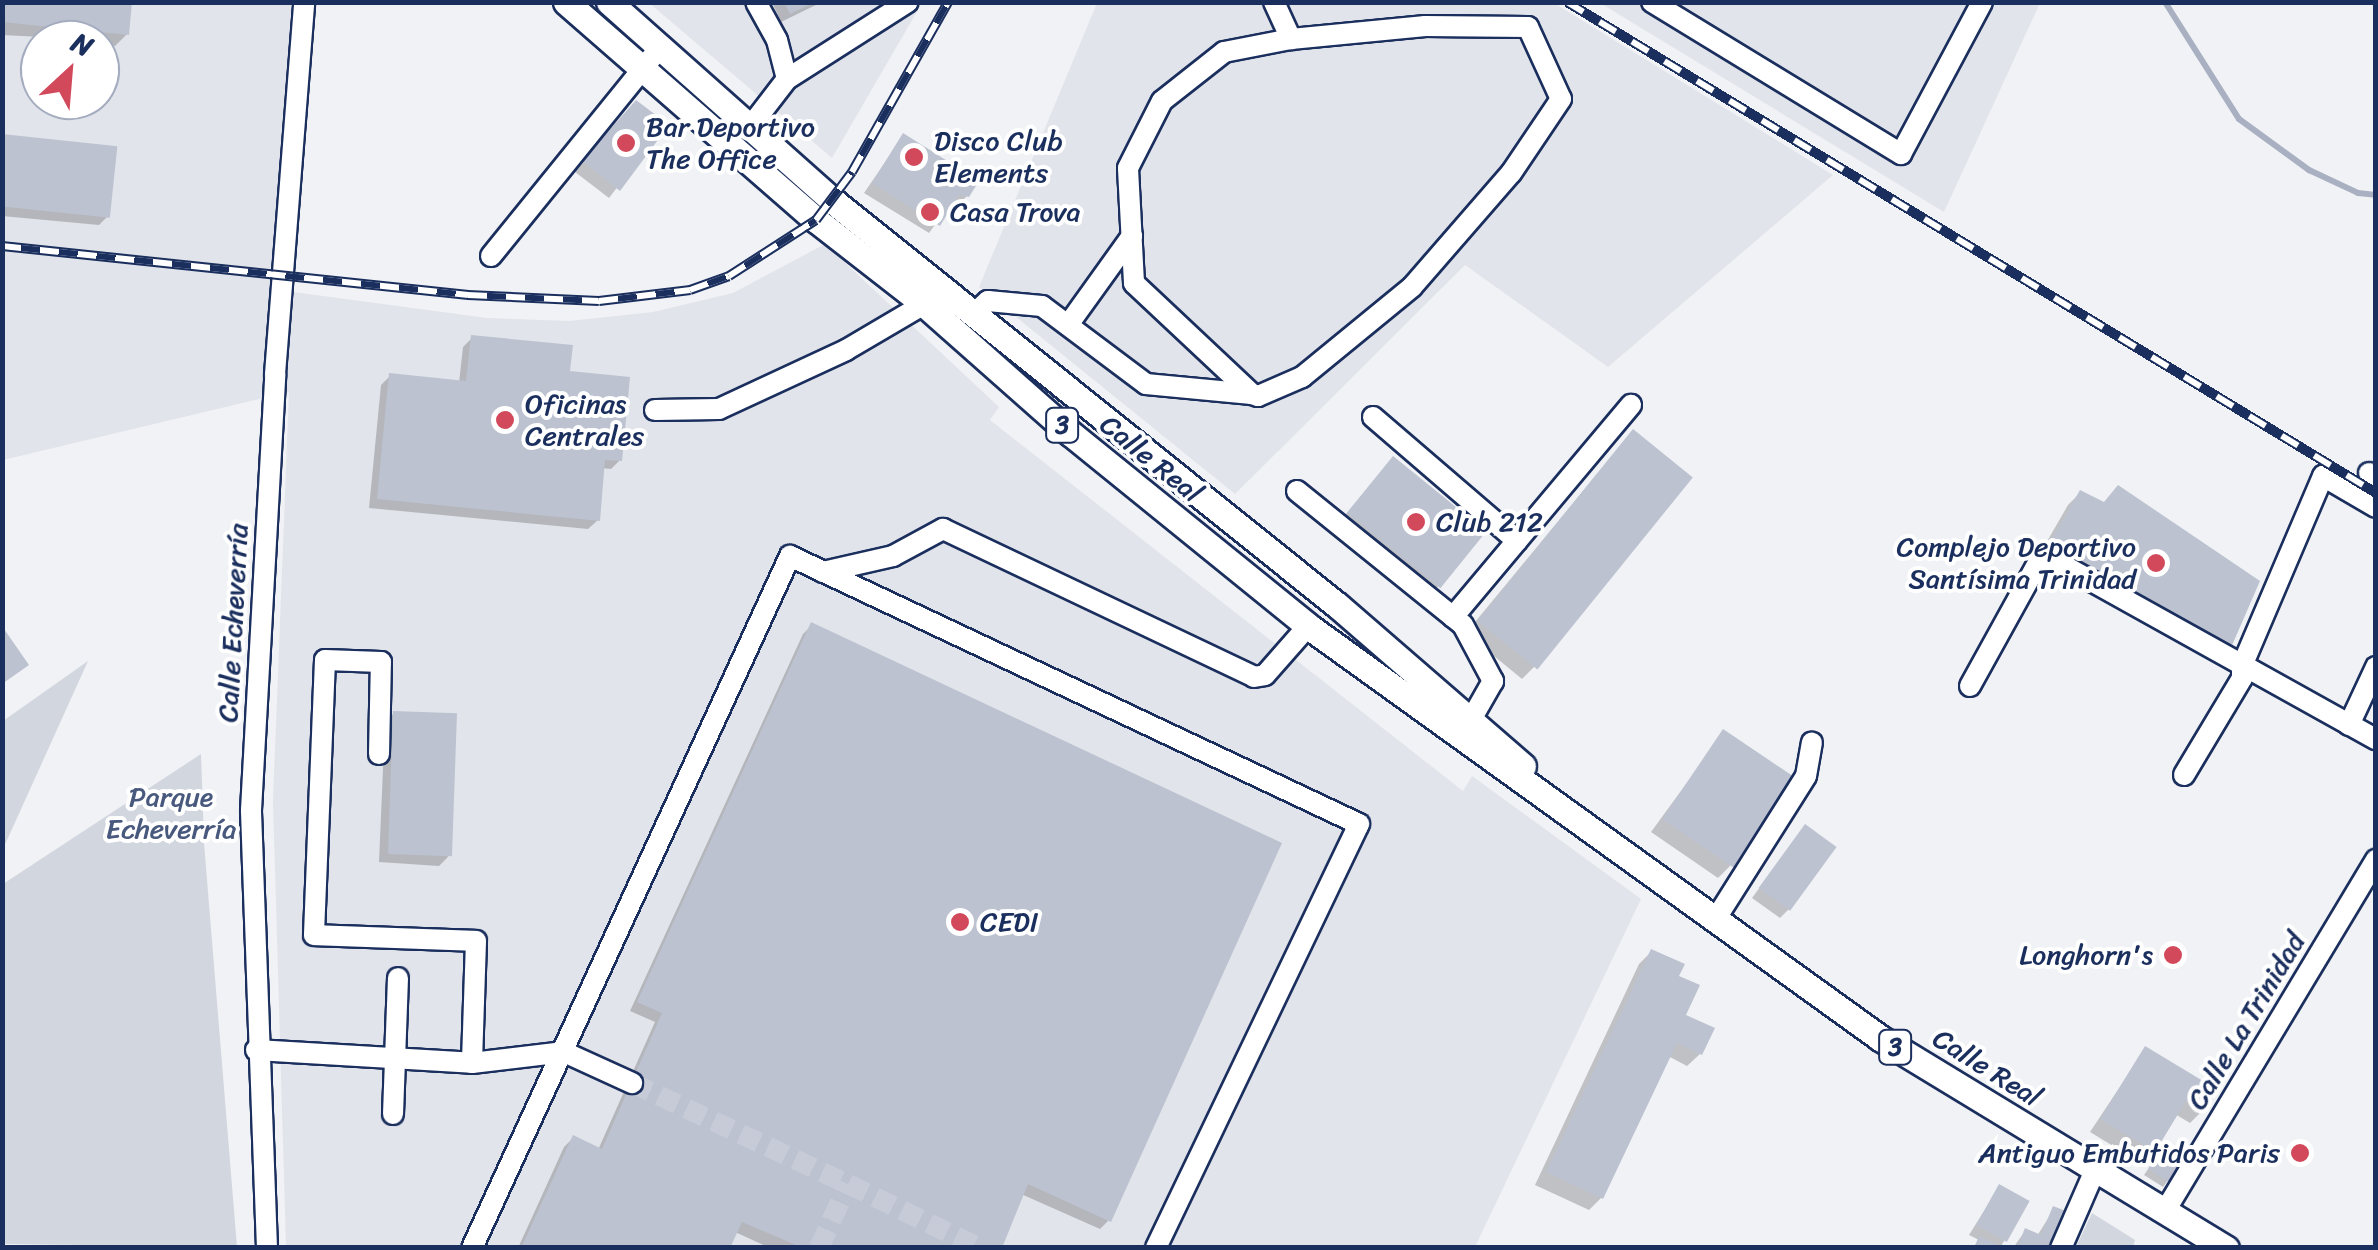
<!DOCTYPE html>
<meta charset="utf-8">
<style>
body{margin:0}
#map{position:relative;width:2378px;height:1250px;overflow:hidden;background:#f1f2f5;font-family:Sriracha,sans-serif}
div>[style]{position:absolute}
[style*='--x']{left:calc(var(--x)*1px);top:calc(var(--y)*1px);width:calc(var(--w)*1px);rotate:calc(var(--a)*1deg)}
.built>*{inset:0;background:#e1e4ea}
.green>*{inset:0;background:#d2d6df}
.shadow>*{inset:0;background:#0003}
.stream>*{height:6px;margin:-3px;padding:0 3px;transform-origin:3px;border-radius:3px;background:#a8b0c2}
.building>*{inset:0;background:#bcc2d0;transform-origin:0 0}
.minor-tunnel>*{height:20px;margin-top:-10px;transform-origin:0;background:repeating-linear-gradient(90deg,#c6cbd7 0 20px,transparent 0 30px)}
.roads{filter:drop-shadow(2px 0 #1b2f5e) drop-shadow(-2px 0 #1b2f5e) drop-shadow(0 2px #1b2f5e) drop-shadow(0 -2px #1b2f5e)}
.minor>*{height:20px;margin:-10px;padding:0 10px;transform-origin:10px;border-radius:10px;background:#fff}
.major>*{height:25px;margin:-12.5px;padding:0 12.5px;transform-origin:12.5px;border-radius:12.5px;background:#fff}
.rail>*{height:10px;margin-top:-5px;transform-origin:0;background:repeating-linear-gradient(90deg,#fff 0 19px,#1b2f5e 0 38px);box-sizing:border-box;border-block:2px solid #1b2f5e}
.dots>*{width:28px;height:28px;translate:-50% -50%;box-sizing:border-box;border:5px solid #fff;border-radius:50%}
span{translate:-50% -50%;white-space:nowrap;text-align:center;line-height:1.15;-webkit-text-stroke:8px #fff;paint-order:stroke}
.shield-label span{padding:2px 8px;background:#fff;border:2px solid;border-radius:8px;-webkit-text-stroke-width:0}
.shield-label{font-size:25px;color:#1b2f5e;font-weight:700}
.poi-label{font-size:28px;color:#1b2f5e}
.left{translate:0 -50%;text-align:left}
.right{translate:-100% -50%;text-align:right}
.street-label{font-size:28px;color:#1b2f5e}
.park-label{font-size:28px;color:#49597e}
.frame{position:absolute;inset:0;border:5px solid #1b2f5e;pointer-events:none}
.north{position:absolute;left:20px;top:20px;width:100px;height:100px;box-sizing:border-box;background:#fff;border:2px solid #a4acbf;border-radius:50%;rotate:26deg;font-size:28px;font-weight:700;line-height:40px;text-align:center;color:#1b2f5e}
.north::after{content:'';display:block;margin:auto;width:35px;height:45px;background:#d1495b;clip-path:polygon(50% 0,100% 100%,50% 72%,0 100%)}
</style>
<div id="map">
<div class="built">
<div style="clip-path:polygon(evenodd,2px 3px,293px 3px,271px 289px,487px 318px,569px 321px,653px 312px,733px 293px,825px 244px,999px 407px,990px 420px,1463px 791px,1472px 776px,1641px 899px,1475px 1247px,286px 1247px,273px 801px,289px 392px,3px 460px,2px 3px,40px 40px,100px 40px,100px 100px,40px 100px,40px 40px)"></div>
<div style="clip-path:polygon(649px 3px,922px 3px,832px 158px)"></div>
<div style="clip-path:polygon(1097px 3px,1554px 3px,1833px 175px,1608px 367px,1465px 265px,1235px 494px,979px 287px)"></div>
<div style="clip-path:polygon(1600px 3px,2040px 3px,1944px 212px)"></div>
</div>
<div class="green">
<div style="clip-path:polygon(88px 661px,3px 849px,3px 721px)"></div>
<div style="clip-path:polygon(201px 754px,204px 843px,237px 1247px,5px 1244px,3px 1247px,3px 884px)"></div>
<div style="clip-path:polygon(2092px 1213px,2135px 1240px,2133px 1247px,2076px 1247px)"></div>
</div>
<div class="shadow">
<div style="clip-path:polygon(2px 2px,127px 34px,115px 46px,100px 45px,100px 40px,2px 35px)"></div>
<div style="clip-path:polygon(772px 2px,822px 2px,781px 22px)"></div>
<div style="clip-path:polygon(628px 113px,665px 125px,609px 198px,575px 172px)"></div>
<div style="clip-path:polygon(903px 136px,967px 196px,958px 205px,951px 203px,929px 233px,864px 193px)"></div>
<div style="clip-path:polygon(2px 137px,108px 216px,99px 225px,2px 216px)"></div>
<div style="clip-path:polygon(472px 338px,567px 374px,620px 460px,611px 469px,602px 468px,598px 520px,588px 529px,369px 508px,381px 385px,390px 376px,459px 383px,463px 347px)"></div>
<div style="clip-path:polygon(1621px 445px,1534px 667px,1522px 679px,1466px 633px)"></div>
<div style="clip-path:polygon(1381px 472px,1438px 587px,1426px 600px,1336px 526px)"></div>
<div style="clip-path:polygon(2080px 493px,2228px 648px,2038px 557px,2068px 505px)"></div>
<div style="clip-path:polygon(812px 625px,1109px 1220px,1100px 1229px,1021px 1194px,998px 1248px,770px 1248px,735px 1232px,728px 1248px,518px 1248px,564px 1147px,573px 1138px,598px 1150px,655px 1022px,630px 1011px,803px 634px)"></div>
<div style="clip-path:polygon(394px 713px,448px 857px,439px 866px,379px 862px,385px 722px)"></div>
<div style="clip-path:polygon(1724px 732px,1730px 866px,1718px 878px,1651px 832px)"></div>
<div style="clip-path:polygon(1797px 836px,1789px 909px,1780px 918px,1752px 898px)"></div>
<div style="clip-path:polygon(1651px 952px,1700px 1054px,1687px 1066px,1668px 1056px,1601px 1198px,1589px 1210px,1535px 1185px,1639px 964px)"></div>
<div style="clip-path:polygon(2145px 1049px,2202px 1111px,2190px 1123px,2175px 1114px,2141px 1163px,2090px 1132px)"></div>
<div style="clip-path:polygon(2155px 1159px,2179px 1165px,2163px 1187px,2144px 1175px)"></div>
<div style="clip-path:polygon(1999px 1187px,2027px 1202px,2000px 1248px,1973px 1248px,1979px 1240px,1969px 1235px)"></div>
<div style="clip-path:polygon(2054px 1209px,2054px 1248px,2013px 1248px,2025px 1231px,2037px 1236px)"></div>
</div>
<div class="stream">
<div style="--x:2165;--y:2;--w:138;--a:57.7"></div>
<div style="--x:2239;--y:119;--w:87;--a:36.1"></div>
<div style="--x:2309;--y:170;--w:54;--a:25.1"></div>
<div style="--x:2358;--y:193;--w:18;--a:6"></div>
</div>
<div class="building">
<div style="clip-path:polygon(2px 2px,132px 2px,129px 35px,2px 22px)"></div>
<div style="clip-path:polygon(784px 2px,815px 2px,790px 14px)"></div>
<div style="clip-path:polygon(636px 100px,669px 125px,620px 191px,582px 161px)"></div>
<div style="clip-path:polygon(903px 133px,979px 181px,969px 197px,959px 195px,940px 226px,872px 183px)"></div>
<div style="left:2px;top:134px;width:116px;height:72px;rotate:6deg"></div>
<div style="clip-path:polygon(471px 335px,573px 345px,570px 371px,630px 377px,622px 461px,605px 460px,600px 521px,377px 499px,389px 373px,466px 381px)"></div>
<div style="left:1633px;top:429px;width:77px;height:247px;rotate:39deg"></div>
<div style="left:1393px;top:456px;width:120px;height:73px;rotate:39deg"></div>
<div style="clip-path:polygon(2118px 485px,2260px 581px,2230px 650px,2049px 544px,2080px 490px,2104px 502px)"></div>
<div style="clip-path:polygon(811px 622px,1282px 843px,1111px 1222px,1028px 1184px,1002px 1248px,803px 1248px,742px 1222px,730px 1248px,521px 1248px,573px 1135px,602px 1149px,662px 1013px,637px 1002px)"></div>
<div style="clip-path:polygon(2px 626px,29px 665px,2px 684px)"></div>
<div style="left:393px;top:711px;width:64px;height:143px;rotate:2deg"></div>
<div style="left:1723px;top:729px;width:86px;height:109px;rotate:34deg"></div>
<div style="left:1805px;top:824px;width:39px;height:79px;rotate:36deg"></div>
<div style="clip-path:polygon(1651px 949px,1685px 964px,1679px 976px,1700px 985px,1686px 1015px,1715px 1028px,1702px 1055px,1677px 1043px,1603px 1199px,1546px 1172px)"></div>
<div style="clip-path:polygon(2145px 1046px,2218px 1090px,2204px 1112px,2186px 1101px,2155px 1152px,2100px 1119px)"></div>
<div style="left:2160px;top:1150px;width:27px;height:22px;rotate:33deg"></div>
<div style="left:1999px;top:1184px;width:35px;height:47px;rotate:29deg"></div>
<div style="clip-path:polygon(2053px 1206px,2071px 1213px,2056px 1248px,2017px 1248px,2025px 1228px,2041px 1235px)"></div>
<div style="clip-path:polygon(1979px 1236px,2006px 1248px,1974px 1248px)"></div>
</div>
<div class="minor-tunnel">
<div style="--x:632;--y:1083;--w:238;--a:25.1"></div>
<div style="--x:819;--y:1248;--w:70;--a:-65.6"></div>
<div style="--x:848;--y:1184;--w:147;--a:25.9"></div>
</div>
<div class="roads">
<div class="minor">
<div style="--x:1274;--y:2;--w:41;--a:65.3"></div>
<div style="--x:1652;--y:2;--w:292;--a:31.4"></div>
<div style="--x:1901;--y:154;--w:172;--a:-61.9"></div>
<div style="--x:1425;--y:26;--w:103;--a:0.6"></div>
<div style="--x:1528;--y:27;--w:79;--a:65.4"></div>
<div style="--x:1561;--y:99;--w:89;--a:124"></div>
<div style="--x:1511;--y:173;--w:151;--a:131"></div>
<div style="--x:1412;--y:287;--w:142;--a:140.7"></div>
<div style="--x:1302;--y:377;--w:48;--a:156.6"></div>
<div style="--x:1258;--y:396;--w:6;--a:-162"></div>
<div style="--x:1252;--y:394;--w:162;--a:-136.8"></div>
<div style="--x:1134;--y:283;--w:115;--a:-93"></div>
<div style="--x:1128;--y:168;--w:75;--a:-63.1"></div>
<div style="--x:1162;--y:101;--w:79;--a:-38.3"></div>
<div style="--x:1224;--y:52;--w:68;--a:-11"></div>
<div style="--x:1291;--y:39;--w:135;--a:-5.5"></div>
<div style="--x:787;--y:79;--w:143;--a:-32.5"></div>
<div style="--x:750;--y:127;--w:61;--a:-52.4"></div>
<div style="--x:787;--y:79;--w:40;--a:-104.4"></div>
<div style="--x:777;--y:40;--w:43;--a:-118.9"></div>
<div style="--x:491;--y:256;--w:269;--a:-51"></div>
<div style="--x:976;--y:312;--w:16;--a:-43"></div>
<div style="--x:988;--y:301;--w:54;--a:5.3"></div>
<div style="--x:1042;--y:306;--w:130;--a:36.9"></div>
<div style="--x:1146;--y:384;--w:106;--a:5.4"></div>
<div style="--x:1068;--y:325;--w:110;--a:-54.3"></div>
<div style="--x:655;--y:410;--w:64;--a:-0.9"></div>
<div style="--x:719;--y:409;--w:140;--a:-24.9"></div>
<div style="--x:846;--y:350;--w:91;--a:-30.5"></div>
<div style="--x:1373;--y:417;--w:190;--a:40.7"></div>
<div style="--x:2369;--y:473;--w:9;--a:36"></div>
<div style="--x:1297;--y:491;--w:213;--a:38.9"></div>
<div style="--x:1463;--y:625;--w:64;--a:61.8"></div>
<div style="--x:1493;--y:681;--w:43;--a:119.6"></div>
<div style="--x:823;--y:572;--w:72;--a:-12.9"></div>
<div style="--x:893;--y:556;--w:57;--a:-28.4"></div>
<div style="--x:943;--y:529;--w:344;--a:25.4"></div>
<div style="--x:1254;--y:677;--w:11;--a:-10"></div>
<div style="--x:1265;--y:675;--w:65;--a:-48.7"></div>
<div style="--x:1453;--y:617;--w:277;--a:-50"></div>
<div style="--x:1970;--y:686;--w:151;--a:-61.1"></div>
<div style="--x:2043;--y:554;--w:381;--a:29.1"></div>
<div style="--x:2349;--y:725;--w:64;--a:-65"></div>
<div style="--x:379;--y:754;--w:92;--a:-88.8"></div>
<div style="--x:381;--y:662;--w:56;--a:-178"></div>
<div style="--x:325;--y:660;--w:275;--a:92.3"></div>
<div style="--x:314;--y:935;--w:162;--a:2.1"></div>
<div style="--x:476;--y:941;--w:122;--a:91.9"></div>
<div style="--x:2184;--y:775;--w:113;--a:-59.1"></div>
<div style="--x:2242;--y:678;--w:12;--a:-90"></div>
<div style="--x:2242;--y:666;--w:207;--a:-66.9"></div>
<div style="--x:2323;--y:476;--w:61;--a:30.3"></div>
<div style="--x:1715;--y:920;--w:170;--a:-57.7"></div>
<div style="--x:1806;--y:776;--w:34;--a:-80"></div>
<div style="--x:256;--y:1050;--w:216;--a:3.4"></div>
<div style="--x:472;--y:1063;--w:93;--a:-6.8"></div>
<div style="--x:564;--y:1052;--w:75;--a:24.5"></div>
<div style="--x:393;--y:1114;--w:136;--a:-87.9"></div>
<div style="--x:2165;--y:1211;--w:410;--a:-59"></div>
<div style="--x:267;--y:1248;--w:438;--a:-92.1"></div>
<div style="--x:251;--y:810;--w:437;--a:-86.8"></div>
<div style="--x:275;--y:374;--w:373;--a:-85.5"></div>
<div style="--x:472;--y:1248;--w:762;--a:-65.32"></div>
<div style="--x:790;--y:556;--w:629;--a:25.22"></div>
<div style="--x:1359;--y:824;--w:470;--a:115.6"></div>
<div style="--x:2061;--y:1248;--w:85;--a:-66.4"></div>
</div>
<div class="major">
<div style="--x:566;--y:2;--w:332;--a:41.1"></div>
<div style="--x:816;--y:220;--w:137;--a:37.9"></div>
<div style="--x:924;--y:304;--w:195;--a:41.5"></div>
<div style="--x:1070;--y:433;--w:306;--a:39"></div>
<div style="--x:1308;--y:626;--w:705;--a:35.76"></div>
<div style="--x:1880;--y:1038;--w:405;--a:31.3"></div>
<div style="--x:609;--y:2;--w:300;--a:41.6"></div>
<div style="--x:833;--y:201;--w:646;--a:38.72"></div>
<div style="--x:1337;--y:605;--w:246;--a:40.9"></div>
</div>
</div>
<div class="rail">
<div style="--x:1567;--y:2;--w:946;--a:31.25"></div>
<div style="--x:2;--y:246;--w:469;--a:6"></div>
<div style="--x:468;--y:295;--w:131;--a:2.6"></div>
<div style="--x:599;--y:301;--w:92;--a:-6.9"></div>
<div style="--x:690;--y:290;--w:41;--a:-19.7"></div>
<div style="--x:729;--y:276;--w:103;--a:-32.8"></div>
<div style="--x:816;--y:220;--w:60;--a:-53.1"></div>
<div style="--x:852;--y:172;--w:195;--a:-60.5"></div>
</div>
<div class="dots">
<div style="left:626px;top:143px;background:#d1495b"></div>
<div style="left:914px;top:157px;background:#d1495b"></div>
<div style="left:930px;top:212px;background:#d1495b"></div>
<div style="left:505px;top:420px;background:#d1495b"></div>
<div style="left:1416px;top:522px;background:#d1495b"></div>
<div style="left:2156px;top:563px;background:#d1495b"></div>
<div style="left:960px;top:922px;background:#d1495b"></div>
<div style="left:2173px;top:955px;background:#d1495b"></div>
<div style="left:2300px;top:1153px;background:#d1495b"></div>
</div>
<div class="shield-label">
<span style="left:1062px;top:425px">3</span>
<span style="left:1895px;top:1047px">3</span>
</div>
<div class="poi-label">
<span class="left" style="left:646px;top:143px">Bar Deportivo<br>The Office</span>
<span class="left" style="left:934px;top:157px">Disco Club<br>Elements</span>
<span class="left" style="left:950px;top:212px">Casa Trova</span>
<span class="left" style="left:525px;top:420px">Oficinas<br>Centrales</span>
<span class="left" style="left:1436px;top:522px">Club 212</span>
<span class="right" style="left:2136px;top:563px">Complejo Deportivo<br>Santísima Trinidad</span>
<span class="left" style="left:980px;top:922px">CEDI</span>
<span class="right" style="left:2153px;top:955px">Longhorn's</span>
<span class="right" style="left:2280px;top:1153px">Antiguo Embutidos Paris</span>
</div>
<div class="street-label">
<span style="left:1151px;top:459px;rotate:39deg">Calle Real</span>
<span style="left:233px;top:623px;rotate:-87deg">Calle Echeverría</span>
<span style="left:2246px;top:1021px;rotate:-59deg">Calle La Trinidad</span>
<span style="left:1987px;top:1068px;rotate:32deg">Calle Real</span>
</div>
<div class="park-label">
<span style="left:171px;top:813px">Parque<br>Echeverría</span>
</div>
<div class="frame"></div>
<div class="north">N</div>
</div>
